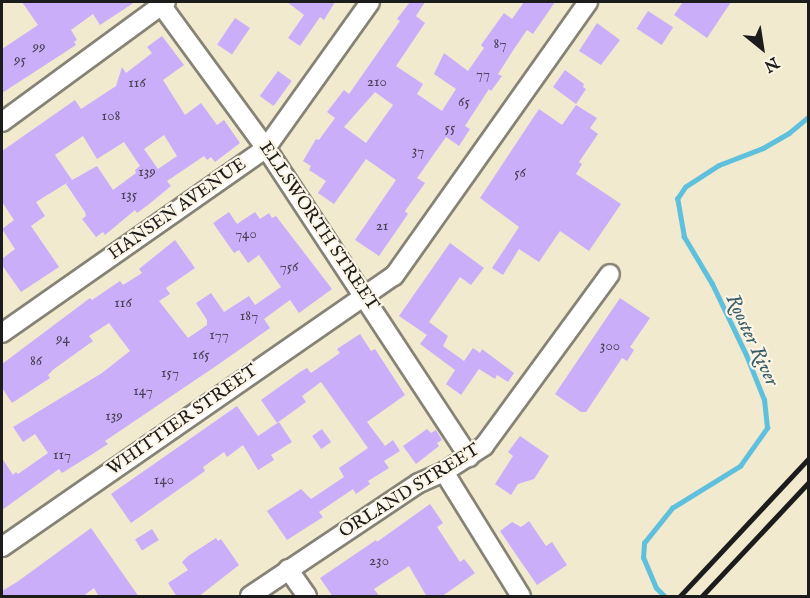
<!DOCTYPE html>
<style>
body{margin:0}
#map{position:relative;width:810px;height:598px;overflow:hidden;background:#f1eacf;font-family:"IM FELL English",serif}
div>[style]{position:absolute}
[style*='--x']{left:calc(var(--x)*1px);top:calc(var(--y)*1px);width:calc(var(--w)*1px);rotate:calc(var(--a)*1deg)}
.stream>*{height:4.5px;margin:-2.25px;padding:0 2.25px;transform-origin:2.25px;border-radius:2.25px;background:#5fc0dd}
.building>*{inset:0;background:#cbaef9;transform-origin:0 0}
.roads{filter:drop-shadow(2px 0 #868376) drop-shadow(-2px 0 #868376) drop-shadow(0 2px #868376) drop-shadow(0 -2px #868376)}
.street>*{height:18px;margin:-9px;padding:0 9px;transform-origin:9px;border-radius:9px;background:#fff}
.rail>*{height:4.5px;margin:-2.25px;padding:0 2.25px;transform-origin:2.25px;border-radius:2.25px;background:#1c1c1c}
span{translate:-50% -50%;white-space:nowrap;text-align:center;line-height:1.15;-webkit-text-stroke:4.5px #fcf5e5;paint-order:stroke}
.number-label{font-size:15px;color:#484053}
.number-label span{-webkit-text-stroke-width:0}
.street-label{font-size:18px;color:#1c1c1c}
.water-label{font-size:20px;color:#375e69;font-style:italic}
.frame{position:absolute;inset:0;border:3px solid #1c1c1c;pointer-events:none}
.north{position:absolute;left:732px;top:18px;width:60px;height:60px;-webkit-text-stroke:4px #fcf5e5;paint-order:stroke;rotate:150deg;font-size:16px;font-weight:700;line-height:24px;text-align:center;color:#1c1c1c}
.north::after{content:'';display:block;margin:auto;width:21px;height:27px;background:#1c1c1c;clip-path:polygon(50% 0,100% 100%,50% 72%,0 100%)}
</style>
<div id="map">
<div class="stream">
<div style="--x:664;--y:596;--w:11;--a:-135"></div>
<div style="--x:656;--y:588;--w:33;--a:-113"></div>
<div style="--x:643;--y:558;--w:15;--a:-86"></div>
<div style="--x:644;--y:543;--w:45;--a:-51.3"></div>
<div style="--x:672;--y:508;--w:80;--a:-31.7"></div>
<div style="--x:740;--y:466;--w:47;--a:-54.6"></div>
<div style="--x:767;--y:428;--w:28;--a:-96"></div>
<div style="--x:764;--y:400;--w:48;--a:-111.8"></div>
<div style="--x:746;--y:355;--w:79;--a:-115.6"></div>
<div style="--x:712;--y:284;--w:55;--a:-120.8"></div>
<div style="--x:684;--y:237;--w:39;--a:-100"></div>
<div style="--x:677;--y:199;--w:14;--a:-56"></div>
<div style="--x:685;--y:187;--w:40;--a:-32.9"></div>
<div style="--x:719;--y:165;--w:47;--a:-21.1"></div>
<div style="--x:763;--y:148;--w:30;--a:-30"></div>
<div style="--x:789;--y:133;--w:25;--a:-40"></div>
</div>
<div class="building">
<div style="clip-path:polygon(22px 2px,135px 2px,100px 25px,93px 14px,71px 30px,77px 40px,74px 42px,76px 45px,2px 93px,2px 49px,38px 25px)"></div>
<div style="clip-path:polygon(287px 2px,335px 2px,324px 20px,320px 17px,300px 46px,288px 38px,304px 15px)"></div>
<div style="clip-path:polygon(evenodd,410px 2px,425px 2px,416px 16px,425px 23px,396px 66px,423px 84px,417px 94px,442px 111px,456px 89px,434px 74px,444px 53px,468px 71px,484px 48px,481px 45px,504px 13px,512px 19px,524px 2px,555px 2px,533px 34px,527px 30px,514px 49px,498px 74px,502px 76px,491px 91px,489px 89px,465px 126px,470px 129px,459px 146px,446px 137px,417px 178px,425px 183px,405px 211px,408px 214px,379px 256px,355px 240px,396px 180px,366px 159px,334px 204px,318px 193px,326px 181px,309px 170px,311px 166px,303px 161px,316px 139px,319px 140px,335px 118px,327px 112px,344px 90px,349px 94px,400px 21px,397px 19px,410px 2px,375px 92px,393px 105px,366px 143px,344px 127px,375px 92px)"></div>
<div style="clip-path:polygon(683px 2px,731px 2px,707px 38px,674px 15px)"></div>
<div style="left:648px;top:11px;width:30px;height:21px;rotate:33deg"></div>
<div style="left:235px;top:18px;width:18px;height:32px;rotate:34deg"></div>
<div style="clip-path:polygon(597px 23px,620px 40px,601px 65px,579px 51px)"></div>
<div style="clip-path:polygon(evenodd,162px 36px,184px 65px,163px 80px,185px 115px,201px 103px,217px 125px,224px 120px,240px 143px,215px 162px,211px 157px,207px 160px,204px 156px,167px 181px,171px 186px,148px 205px,137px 213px,135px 210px,105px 235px,103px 232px,96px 237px,82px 219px,86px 216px,85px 212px,66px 184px,70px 181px,36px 202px,45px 216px,31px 226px,59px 267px,21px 292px,2px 265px,2px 259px,15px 249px,2px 229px,14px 220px,2px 202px,2px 151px,75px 100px,81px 109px,116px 86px,122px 67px,126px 73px,152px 53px,147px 47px,162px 36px,164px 135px,177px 156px,158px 169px,144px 149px,164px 135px,162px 36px,83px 136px,97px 159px,124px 142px,140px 166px,135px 170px,136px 173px,113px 190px,97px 166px,72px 180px,55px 155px,83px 136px)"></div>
<div style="clip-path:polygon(565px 70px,584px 84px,583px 87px,586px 89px,576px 104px,553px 87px)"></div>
<div style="left:278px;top:71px;width:17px;height:31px;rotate:36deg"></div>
<div style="clip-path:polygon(576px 105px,597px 118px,590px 128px,598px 134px,579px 162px,582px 164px,576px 174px,621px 204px,589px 251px,560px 231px,539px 262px,519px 249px,503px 275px,492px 268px,519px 227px,480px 198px,539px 109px,562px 125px)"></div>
<div style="clip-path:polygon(229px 212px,237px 224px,255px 212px,260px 219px,269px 213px,272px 218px,276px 216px,332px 289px,299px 313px,290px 300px,264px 319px,270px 328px,219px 364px,105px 441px,108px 444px,91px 455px,62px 473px,59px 469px,2px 510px,2px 458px,13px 475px,16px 472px,18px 474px,48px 453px,35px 434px,23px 442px,13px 427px,102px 373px,130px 351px,109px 323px,89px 336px,93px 341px,54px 369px,48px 375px,50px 378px,12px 403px,2px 388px,2px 364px,90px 298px,92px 300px,120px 281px,123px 285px,142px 273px,139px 269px,175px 240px,195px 268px,166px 288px,170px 294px,159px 301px,188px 338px,207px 325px,207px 320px,196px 303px,211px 293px,224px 312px,249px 296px,255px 305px,281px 287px,259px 255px,248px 263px,239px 250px,234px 253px,213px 223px)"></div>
<div style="clip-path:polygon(450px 243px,484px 268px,471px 285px,460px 277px,429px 322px,448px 336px,443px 346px,464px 361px,473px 348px,480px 353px,482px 349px,514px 373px,508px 382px,497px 375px,495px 379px,479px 369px,461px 395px,446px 384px,455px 370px,420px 344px,427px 335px,399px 316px)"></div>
<div style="clip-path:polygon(620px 298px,650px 318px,630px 347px,634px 350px,627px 361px,622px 358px,586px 412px,581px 412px,555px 394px)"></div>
<div style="clip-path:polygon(360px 334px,371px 351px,375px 349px,405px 395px,367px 422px,385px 446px,393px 440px,400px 451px,384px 461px,389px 468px,368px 481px,370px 484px,356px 494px,353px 489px,319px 512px,323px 517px,287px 540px,267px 511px,301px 489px,311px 499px,344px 477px,339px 468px,368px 448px,321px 382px,302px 396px,306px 402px,277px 423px,261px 400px,300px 372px,307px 368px,311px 373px,340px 353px,337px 349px)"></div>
<div style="clip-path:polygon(237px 406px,258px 436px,279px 422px,292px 442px,271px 455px,274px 460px,258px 470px,243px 445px,227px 457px,224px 452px,203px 467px,205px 471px,131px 523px,111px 494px)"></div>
<div style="left:322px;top:429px;width:16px;height:12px;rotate:55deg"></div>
<div style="clip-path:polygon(427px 429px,431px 433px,436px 430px,442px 440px,437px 443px,439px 446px,416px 464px,403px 446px)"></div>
<div style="clip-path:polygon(520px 436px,549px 456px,534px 479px,518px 484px,511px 495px,495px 484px,513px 456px,508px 452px)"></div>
<div style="clip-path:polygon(430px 504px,443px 523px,437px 527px,460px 562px,464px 559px,475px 573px,441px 597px,427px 597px,409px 566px,374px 589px,380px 597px,333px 597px,320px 578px,376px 540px,377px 542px)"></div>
<div style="clip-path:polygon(529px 521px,546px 546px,552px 542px,567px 565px,537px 585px,500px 531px,512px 522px,521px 527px)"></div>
<div style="clip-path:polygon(91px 528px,139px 597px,99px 597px,94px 588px,82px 597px,2px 597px,2px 591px,17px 582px)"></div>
<div style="left:152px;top:529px;width:13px;height:20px;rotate:58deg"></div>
<div style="clip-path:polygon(216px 538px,218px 541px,221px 539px,239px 565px,198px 597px,177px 597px,168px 583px,188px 570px,182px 562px,188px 556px)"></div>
</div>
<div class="roads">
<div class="street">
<div style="--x:159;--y:2;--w:181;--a:53.8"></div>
<div style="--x:266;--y:148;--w:370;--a:56.7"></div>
<div style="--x:2;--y:122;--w:203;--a:-36.2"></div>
<div style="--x:2;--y:333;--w:322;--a:-35"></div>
<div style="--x:266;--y:148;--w:179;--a:-54.5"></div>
<div style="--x:444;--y:472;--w:146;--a:58.2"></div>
<div style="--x:2;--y:547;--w:477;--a:-34.7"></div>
<div style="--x:394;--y:276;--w:336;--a:-54.7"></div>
<div style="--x:288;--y:569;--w:33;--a:55"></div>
<div style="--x:250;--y:596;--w:203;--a:-33.8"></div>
<div style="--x:419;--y:483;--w:27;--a:-24"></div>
<div style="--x:444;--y:472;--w:48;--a:-33"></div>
<div style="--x:484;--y:446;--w:213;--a:-53.8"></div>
</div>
</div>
<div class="rail">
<div style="--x:680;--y:596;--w:187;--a:-46.9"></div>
<div style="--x:702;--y:596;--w:155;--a:-46.8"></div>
</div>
<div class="number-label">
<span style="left:500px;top:44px">87</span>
<span style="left:39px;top:47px">99</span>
<span style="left:20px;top:60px">95</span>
<span style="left:483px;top:74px">77</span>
<span style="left:377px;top:82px">210</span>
<span style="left:137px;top:83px">116</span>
<span style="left:464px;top:102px">65</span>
<span style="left:111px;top:116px">108</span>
<span style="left:450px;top:128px">55</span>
<span style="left:418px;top:151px">37</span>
<span style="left:147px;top:172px">139</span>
<span style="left:520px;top:173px">56</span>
<span style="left:129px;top:195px">135</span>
<span style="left:382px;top:226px">21</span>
<span style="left:246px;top:234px">740</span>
<span style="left:289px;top:267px">756</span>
<span style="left:123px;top:303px">116</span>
<span style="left:249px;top:316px">187</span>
<span style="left:219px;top:335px">177</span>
<span style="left:63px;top:339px">94</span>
<span style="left:610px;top:346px">300</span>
<span style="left:201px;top:355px">165</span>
<span style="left:36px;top:361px">86</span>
<span style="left:170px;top:373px">157</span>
<span style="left:143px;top:391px">147</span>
<span style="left:114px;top:416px">139</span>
<span style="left:62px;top:455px">117</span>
<span style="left:164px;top:480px">140</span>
<span style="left:379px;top:561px">230</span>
</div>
<div class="street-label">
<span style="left:178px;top:210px;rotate:-35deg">HANSEN AVENUE</span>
<span style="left:318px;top:227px;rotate:56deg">ELLSWORTH STREET</span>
<span style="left:183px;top:421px;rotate:-35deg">WHITTIER STREET</span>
<span style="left:410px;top:492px;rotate:-32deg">ORLAND STREET</span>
</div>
<div class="water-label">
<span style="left:752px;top:340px;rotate:65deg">Rooster River</span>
</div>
<div class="frame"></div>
<div class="north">N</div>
</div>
